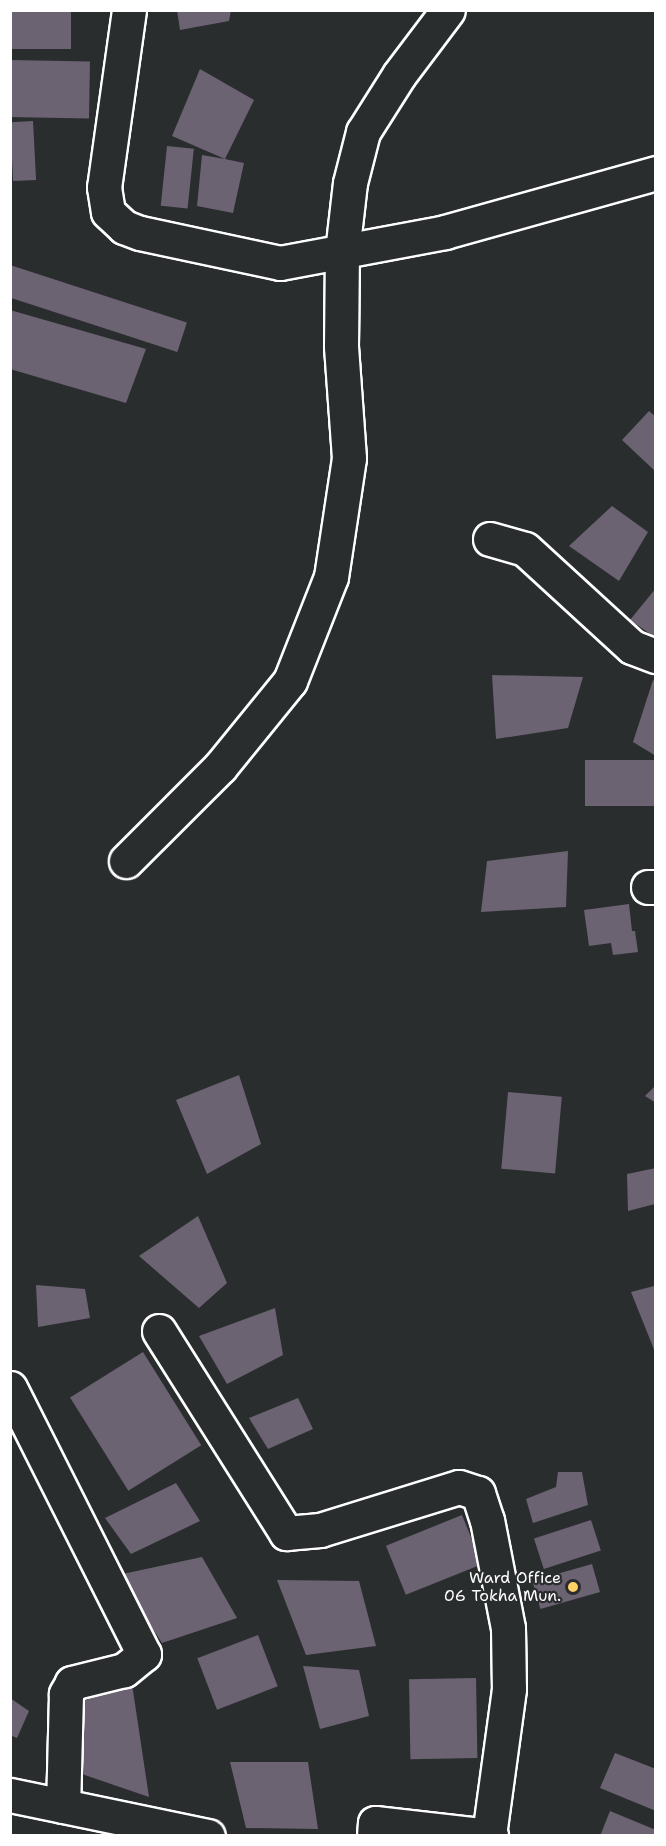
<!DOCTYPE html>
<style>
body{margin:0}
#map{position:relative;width:666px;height:1846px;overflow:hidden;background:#2a2d2e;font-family:"Shantell Sans",sans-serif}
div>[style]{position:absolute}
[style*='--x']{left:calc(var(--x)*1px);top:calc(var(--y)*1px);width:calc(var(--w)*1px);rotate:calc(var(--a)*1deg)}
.building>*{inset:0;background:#6b6272;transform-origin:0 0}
.roads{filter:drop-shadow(2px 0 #fff) drop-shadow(-2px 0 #fff) drop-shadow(0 2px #fff) drop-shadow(0 -2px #fff)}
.minor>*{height:33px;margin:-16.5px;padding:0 16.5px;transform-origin:16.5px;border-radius:16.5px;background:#2a2d2e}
.dots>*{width:16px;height:16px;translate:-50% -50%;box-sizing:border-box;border:3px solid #2a2d2e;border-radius:50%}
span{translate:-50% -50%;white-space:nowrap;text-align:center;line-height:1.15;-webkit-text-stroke:4.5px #2a2d2e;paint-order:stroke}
.poi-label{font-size:16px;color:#fff}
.right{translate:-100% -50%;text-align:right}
.frame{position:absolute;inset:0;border:12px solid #fff;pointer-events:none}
</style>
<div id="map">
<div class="building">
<div style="left:10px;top:10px;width:61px;height:39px"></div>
<div style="clip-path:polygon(177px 10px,231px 10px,229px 21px,180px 30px)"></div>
<div style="left:10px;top:60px;width:80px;height:57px;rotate:1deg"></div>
<div style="clip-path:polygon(200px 69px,254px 100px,225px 159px,244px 163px,233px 213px,197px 206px,202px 155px,225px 159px,172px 136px)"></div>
<div style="left:33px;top:121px;width:59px;height:23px;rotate:87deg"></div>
<div style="left:167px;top:146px;width:27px;height:60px;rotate:6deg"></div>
<div style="left:10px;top:265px;width:186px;height:31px;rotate:18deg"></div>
<div style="clip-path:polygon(10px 310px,146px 349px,126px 403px,10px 369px)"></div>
<div style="clip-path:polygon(649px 411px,656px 417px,656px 472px,622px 440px)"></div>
<div style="clip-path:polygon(612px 506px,648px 532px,619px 581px,569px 546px)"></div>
<div style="clip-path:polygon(656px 588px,656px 638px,630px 620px)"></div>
<div style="clip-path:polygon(492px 675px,583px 677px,568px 728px,496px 739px)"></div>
<div style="clip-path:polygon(653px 680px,656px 682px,656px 756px,633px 742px)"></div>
<div style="left:656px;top:760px;width:46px;height:71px;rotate:90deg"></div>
<div style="clip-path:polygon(568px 851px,566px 907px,481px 912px,487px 861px)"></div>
<div style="clip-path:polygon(629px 904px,632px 931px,635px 931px,638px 952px,613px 955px,611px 943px,589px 946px,584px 910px)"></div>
<div style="clip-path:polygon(239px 1075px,261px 1144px,207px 1174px,176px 1100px)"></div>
<div style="clip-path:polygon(656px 1085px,656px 1103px,645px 1096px)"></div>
<div style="left:508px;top:1092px;width:54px;height:77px;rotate:5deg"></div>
<div style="clip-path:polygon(656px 1168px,655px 1204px,628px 1211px,627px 1174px)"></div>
<div style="clip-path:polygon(198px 1216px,227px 1283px,199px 1308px,139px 1256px)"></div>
<div style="clip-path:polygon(36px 1285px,85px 1289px,90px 1318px,38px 1327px)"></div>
<div style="clip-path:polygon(654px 1286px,656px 1290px,655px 1352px,631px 1292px)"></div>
<div style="clip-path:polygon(275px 1308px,283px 1355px,227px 1384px,199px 1336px)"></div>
<div style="left:143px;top:1352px;width:110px;height:86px;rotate:58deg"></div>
<div style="clip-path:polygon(298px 1398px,313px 1429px,268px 1449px,249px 1418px)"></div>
<div style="clip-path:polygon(558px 1472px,582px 1472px,588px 1505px,533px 1523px,526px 1499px,556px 1487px)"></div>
<div style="clip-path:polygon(176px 1483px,200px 1521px,131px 1554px,105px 1518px)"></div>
<div style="left:462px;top:1515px;width:53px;height:82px;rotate:68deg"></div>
<div style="left:591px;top:1520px;width:32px;height:60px;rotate:72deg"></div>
<div style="clip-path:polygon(202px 1557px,237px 1618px,162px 1643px,118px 1575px)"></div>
<div style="left:592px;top:1564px;width:29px;height:62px;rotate:74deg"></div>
<div style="clip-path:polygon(277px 1580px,359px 1581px,376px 1646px,306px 1655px)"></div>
<div style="left:258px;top:1635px;width:55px;height:65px;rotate:69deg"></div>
<div style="clip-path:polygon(303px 1666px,359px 1670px,369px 1716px,320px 1729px)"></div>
<div style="left:476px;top:1678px;width:80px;height:67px;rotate:89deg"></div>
<div style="clip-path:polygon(132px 1684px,149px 1797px,73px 1771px,80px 1702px)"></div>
<div style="clip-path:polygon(10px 1698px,29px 1711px,17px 1738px,10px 1735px)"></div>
<div style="clip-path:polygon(615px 1753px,656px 1769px,656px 1811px,600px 1788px)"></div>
<div style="clip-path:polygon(230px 1762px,308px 1762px,318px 1829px,246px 1828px)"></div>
<div style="clip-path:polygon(610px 1811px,656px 1830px,656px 1836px,600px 1836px)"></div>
</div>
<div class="roads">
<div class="minor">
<div style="--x:129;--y:10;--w:179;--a:98"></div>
<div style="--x:104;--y:187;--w:25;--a:81"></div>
<div style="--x:108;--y:212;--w:22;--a:43"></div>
<div style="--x:124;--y:227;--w:17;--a:21"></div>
<div style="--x:140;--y:233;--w:143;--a:12.1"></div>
<div style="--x:280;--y:263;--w:168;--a:-10.6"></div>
<div style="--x:445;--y:232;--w:219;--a:-15.6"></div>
<div style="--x:490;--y:539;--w:36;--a:16"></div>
<div style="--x:525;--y:549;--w:145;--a:42.5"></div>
<div style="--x:632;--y:647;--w:26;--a:21"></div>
<div style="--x:126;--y:861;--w:133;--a:-45"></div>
<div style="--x:220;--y:767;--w:111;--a:-50.9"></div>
<div style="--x:290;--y:681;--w:112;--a:-68.5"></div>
<div style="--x:331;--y:577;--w:120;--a:-81.4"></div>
<div style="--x:349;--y:458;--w:112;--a:-94.1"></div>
<div style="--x:341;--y:346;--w:94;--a:-89.4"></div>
<div style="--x:342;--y:252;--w:69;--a:-83.4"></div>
<div style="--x:350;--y:183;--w:53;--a:-75.7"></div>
<div style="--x:363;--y:132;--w:67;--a:-57.7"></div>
<div style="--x:399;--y:75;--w:81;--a:-53"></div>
<div style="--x:648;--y:887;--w:8;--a:0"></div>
<div style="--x:159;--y:1331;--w:239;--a:57.8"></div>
<div style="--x:286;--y:1533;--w:34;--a:-5"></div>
<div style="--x:320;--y:1530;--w:145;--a:-17.2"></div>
<div style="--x:459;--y:1487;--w:20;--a:18"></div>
<div style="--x:478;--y:1493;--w:28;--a:72"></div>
<div style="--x:487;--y:1520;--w:110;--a:79"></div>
<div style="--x:508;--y:1628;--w:61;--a:89.1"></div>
<div style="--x:509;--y:1689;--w:147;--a:97.8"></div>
<div style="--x:10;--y:1388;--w:298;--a:63.3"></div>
<div style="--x:144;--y:1654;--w:26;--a:141"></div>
<div style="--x:124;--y:1670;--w:54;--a:166"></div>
<div style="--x:72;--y:1683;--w:13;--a:119"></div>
<div style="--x:66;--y:1694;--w:112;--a:91.5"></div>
<div style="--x:10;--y:1795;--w:202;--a:11.7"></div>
<div style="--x:374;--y:1836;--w:13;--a:-86"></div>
<div style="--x:375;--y:1823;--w:117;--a:6.4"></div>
</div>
</div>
<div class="dots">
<div style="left:573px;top:1587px;background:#ffd166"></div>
</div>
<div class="poi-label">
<span class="right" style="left:561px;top:1587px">Ward Office<br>06 Tokha Mun.</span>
</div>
<div class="frame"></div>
</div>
